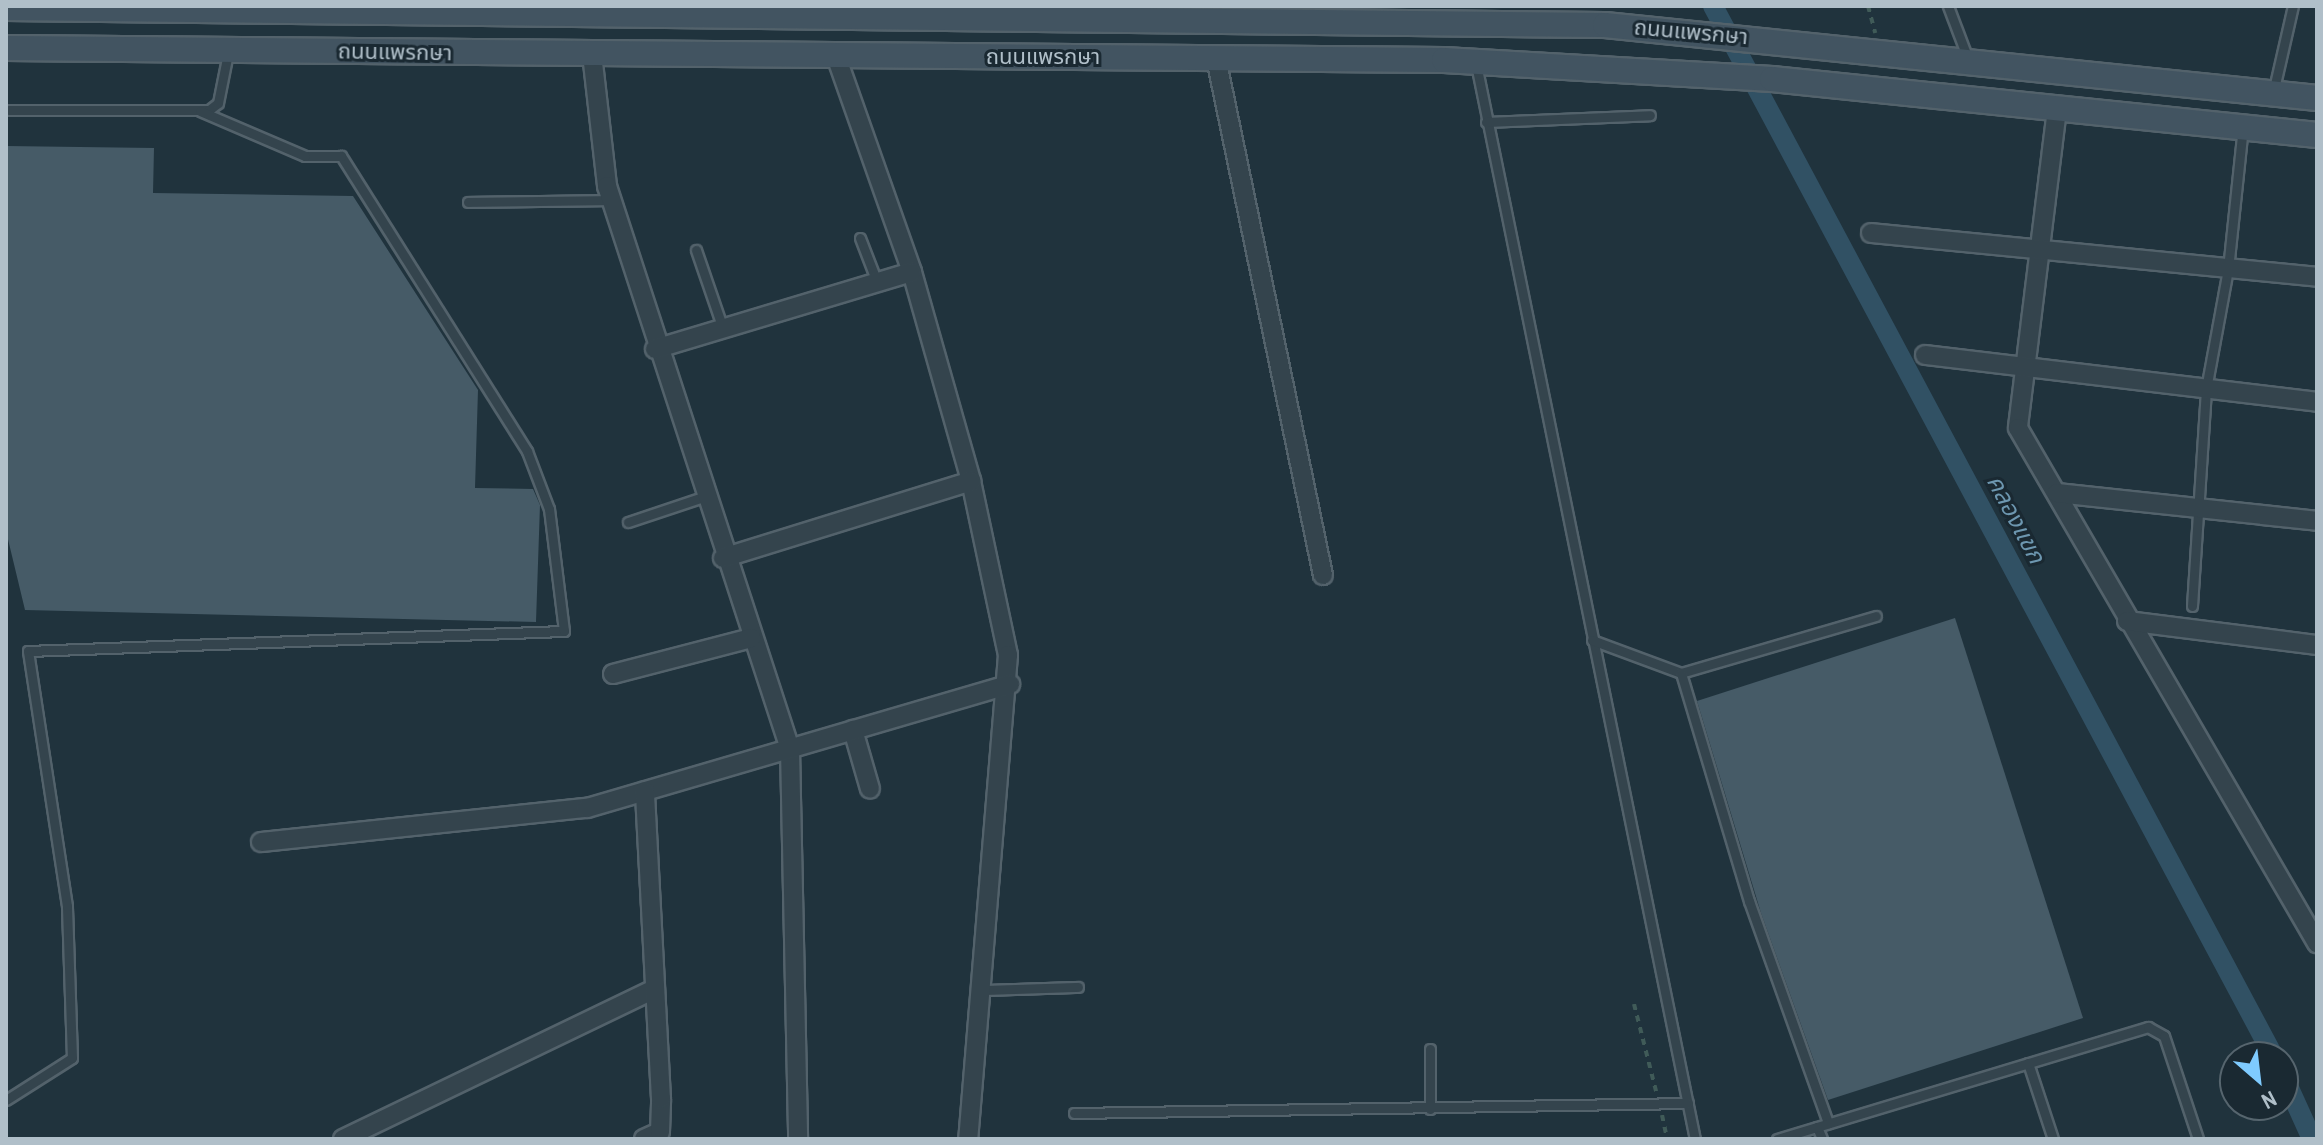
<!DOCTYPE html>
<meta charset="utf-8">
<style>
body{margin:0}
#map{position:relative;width:2323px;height:1145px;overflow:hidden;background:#20333d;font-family:"Archivo Narrow","Noto Sans Thai",sans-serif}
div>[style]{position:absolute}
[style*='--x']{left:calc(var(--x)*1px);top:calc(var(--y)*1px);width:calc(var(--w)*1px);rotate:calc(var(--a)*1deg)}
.canal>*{height:20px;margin:-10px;padding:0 10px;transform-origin:10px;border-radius:10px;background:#315164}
.building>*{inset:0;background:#465b67}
.path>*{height:4px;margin-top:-2px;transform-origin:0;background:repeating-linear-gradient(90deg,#405b58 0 6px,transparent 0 12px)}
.roads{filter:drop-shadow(2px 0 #53626b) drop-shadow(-2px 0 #53626b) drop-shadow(0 2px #53626b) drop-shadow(0 -2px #53626b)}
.service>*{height:9px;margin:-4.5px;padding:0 4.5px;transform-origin:4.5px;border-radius:4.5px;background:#34444d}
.minor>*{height:18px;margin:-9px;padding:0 9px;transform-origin:9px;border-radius:9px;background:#34444d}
.secondary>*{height:24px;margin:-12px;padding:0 12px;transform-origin:12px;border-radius:12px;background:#425461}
span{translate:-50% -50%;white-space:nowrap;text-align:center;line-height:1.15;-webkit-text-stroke:6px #1a2932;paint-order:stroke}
.street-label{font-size:22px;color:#b0bfc9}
.water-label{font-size:24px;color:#6d97b0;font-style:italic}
.frame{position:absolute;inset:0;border:8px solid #b0bfc9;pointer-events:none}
.north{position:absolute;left:2219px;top:1041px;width:80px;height:80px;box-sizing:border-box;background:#1a2932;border:2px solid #56656e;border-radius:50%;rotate:152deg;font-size:22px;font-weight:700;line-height:32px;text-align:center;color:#b0bfc9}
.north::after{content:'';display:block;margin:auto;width:28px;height:36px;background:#7fcbff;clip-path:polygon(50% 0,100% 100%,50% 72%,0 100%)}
</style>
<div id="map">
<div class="canal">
<div style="--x:1713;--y:6;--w:1191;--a:61.91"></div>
<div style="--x:2283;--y:1075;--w:70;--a:65.6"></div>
</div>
<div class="building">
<div style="clip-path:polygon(6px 146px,154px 148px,153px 193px,353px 196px,478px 390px,475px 488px,533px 489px,540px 505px,536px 622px,25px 610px,6px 531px)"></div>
<div style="clip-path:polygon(1955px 618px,2083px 1018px,1828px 1100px,1761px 913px,1697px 701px)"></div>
</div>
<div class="path">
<div style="--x:1868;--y:6;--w:28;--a:75"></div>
<div style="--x:1634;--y:1004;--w:90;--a:75.8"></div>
<div style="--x:1662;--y:1115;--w:25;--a:78"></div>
</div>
<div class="roads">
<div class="service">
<div style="--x:1948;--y:6;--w:57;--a:69.3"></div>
<div style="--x:1476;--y:64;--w:1097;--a:78.49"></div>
<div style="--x:2273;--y:93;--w:89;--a:-77.1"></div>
<div style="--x:9;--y:110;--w:200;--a:0"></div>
<div style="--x:209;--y:110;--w:11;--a:-38"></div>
<div style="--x:218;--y:103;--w:51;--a:-78.7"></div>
<div style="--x:1486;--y:122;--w:164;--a:-2.4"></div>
<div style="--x:468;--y:202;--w:143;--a:-0.8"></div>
<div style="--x:860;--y:238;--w:47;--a:68.9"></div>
<div style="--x:696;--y:250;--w:83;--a:71.1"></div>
<div style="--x:628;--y:522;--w:79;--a:-18.4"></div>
<div style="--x:2192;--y:606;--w:217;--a:-86.3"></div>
<div style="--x:2206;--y:389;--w:122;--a:-79.6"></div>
<div style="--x:2228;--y:269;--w:143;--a:-84"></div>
<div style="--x:1592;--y:640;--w:95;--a:20.3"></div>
<div style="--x:1681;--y:673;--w:203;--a:-16.3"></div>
<div style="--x:1681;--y:673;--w:238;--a:73.4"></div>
<div style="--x:1749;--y:901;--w:236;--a:70.4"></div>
<div style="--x:982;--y:990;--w:96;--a:-1.8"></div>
<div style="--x:2028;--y:1063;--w:80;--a:71.8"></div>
<div style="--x:6;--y:1100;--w:78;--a:-32.5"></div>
<div style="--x:72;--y:1058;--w:152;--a:-91.9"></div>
<div style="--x:67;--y:906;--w:258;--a:-98.7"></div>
<div style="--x:28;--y:651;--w:536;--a:-2.14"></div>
<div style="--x:564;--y:631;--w:123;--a:-97"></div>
<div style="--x:549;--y:509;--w:62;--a:-110.8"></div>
<div style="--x:527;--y:451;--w:349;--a:-122.2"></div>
<div style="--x:341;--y:156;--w:36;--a:180"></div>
<div style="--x:305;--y:156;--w:114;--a:-156.8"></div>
<div style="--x:1430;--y:1109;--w:60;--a:-90"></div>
<div style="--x:1074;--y:1113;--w:614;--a:-0.93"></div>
<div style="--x:1817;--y:1127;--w:13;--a:67"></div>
<div style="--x:1777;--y:1139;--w:388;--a:-16.8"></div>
<div style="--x:2148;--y:1027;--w:18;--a:29"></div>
<div style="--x:2164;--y:1036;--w:108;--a:71.7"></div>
</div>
<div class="minor">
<div style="--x:592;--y:54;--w:133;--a:83.5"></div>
<div style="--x:607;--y:186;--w:592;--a:71.99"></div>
<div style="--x:790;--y:749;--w:390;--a:88.8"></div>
<div style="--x:836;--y:56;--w:229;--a:70.6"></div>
<div style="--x:912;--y:272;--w:217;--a:74.2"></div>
<div style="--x:971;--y:481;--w:178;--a:78"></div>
<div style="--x:1008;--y:655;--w:486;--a:94.7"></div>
<div style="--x:1216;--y:58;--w:528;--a:78.31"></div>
<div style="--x:2057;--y:109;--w:321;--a:97"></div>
<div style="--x:2018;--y:428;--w:596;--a:59.86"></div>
<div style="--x:1871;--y:233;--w:448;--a:5.6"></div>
<div style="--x:655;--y:349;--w:268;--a:-16.7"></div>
<div style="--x:1925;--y:355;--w:395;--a:6.8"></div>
<div style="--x:2057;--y:493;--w:262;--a:6.1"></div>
<div style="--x:723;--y:558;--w:260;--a:-17.2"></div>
<div style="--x:2127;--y:621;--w:192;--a:7.2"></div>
<div style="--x:613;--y:674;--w:143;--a:-14.6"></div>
<div style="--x:853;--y:730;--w:61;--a:73.9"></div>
<div style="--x:261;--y:842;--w:328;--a:-6"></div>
<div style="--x:587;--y:808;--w:441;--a:-16.3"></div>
<div style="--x:343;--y:1139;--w:346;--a:-25.7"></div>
<div style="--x:644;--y:1139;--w:17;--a:-24"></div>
<div style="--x:660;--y:1132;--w:33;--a:-88"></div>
<div style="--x:661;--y:1099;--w:308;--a:-93"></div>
</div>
<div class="secondary">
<div style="--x:6;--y:8;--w:1599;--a:0.61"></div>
<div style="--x:1605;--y:25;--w:716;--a:5.85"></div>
<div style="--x:6;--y:48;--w:1438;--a:0.48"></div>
<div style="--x:1444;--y:60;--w:329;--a:3.3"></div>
<div style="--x:1772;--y:79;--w:548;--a:5.87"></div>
</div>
</div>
<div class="street-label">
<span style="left:1691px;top:32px;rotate:5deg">ถนนแพรกษา</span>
<span style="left:395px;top:52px;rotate:1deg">ถนนแพรกษา</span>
<span style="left:1043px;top:57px">ถนนแพรกษา</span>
</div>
<div class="water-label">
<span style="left:2016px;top:519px;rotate:62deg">คลองแขก</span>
</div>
<div class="frame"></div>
<div class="north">N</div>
</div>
